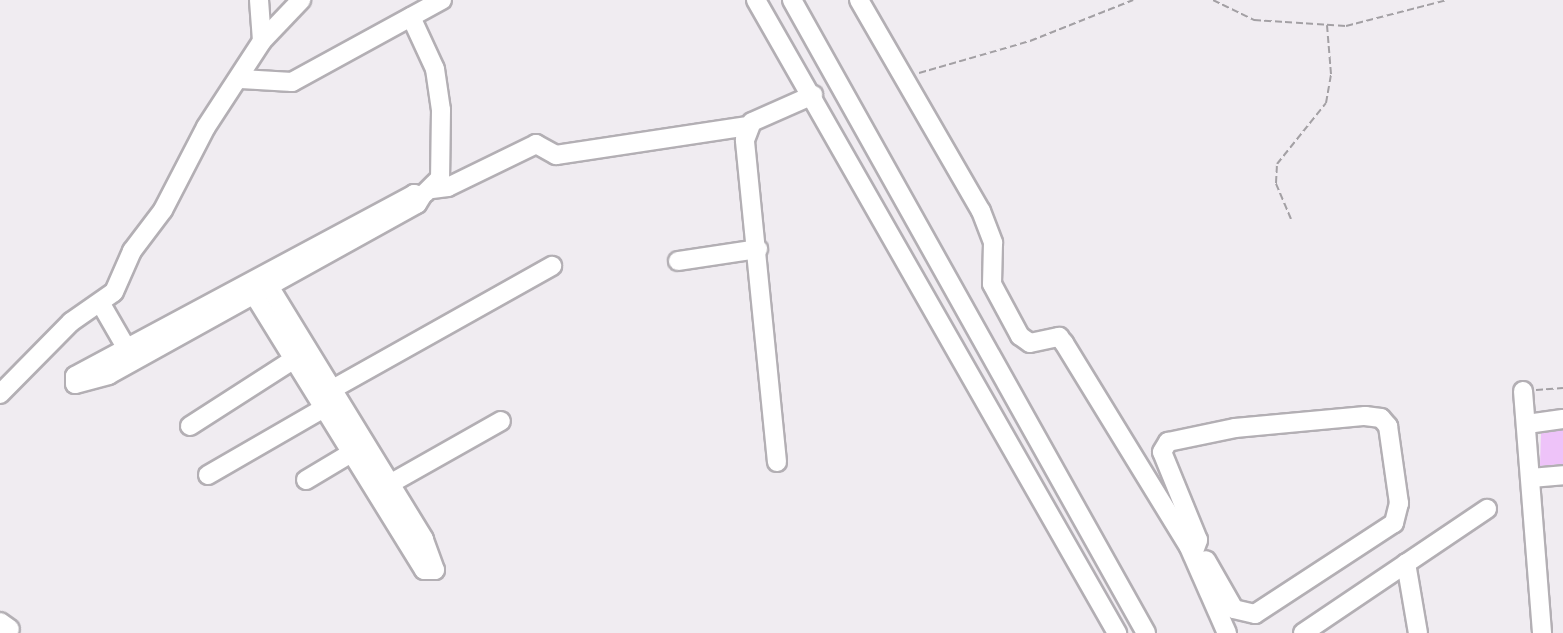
<!DOCTYPE html>
<style>
body{margin:0}
#map{position:relative;width:1563px;height:633px;overflow:hidden;background:#f0ecf1;font-family:Ubuntu,sans-serif}
div>[style]{position:absolute}
[style*='--x']{left:calc(var(--x)*1px);top:calc(var(--y)*1px);width:calc(var(--w)*1px);rotate:calc(var(--a)*1deg)}
.building>*{inset:0;background:#eec3f9}
.path>*{height:2px;margin-top:-1px;transform-origin:0;background:repeating-linear-gradient(90deg,#a3a0a4 0 7px,transparent 0 10.5px)}
.roads{filter:drop-shadow(2px 0 #b3afb4) drop-shadow(-2px 0 #b3afb4) drop-shadow(0 2px #b3afb4) drop-shadow(0 -2px #b3afb4)}
.minor>*{height:18px;margin:-9px;padding:0 9px;transform-origin:9px;border-radius:9px;background:#fff}
span{translate:-50% -50%;white-space:nowrap;text-align:center;line-height:1.15;-webkit-text-stroke:7px #fff;paint-order:stroke}
</style>
<div id="map">
<div class="building">
<div style="clip-path:polygon(1563px 430px,1563px 464px,1540px 466px,1541px 433px)"></div>
</div>
<div class="path">
<div style="--x:1213;--y:0;--w:46;--a:26"></div>
<div style="--x:1254;--y:20;--w:92;--a:3.7"></div>
<div style="--x:1346;--y:26;--w:104;--a:-14.4"></div>
<div style="--x:919;--y:73;--w:116;--a:-16.1"></div>
<div style="--x:1030;--y:41;--w:111;--a:-21.7"></div>
<div style="--x:1291;--y:219;--w:39;--a:-113"></div>
<div style="--x:1276;--y:183;--w:19;--a:-87"></div>
<div style="--x:1277;--y:164;--w:78;--a:-51.2"></div>
<div style="--x:1326;--y:103;--w:29;--a:-80"></div>
<div style="--x:1331;--y:74;--w:49;--a:-94.7"></div>
<div style="--x:1536;--y:390;--w:27;--a:-4"></div>
</div>
<div class="roads">
<div class="minor">
<div style="--x:259;--y:0;--w:41;--a:85.8"></div>
<div style="--x:756;--y:0;--w:729;--a:60.3"></div>
<div style="--x:792;--y:0;--w:725;--a:60.78"></div>
<div style="--x:859;--y:0;--w:244;--a:60"></div>
<div style="--x:981;--y:211;--w:34;--a:69"></div>
<div style="--x:993;--y:243;--w:41;--a:91.4"></div>
<div style="--x:992;--y:284;--w:59;--a:61.7"></div>
<div style="--x:1020;--y:336;--w:12;--a:35"></div>
<div style="--x:1030;--y:343;--w:30;--a:-12"></div>
<div style="--x:1059;--y:337;--w:8;--a:50"></div>
<div style="--x:1064;--y:343;--w:239;--a:58.5"></div>
<div style="--x:1189;--y:547;--w:94;--a:66.2"></div>
<div style="--x:411;--y:17;--w:57;--a:65.2"></div>
<div style="--x:435;--y:69;--w:41;--a:81.7"></div>
<div style="--x:441;--y:110;--w:68;--a:90.8"></div>
<div style="--x:440;--y:178;--w:21;--a:135"></div>
<div style="--x:241;--y:79;--w:51;--a:3.4"></div>
<div style="--x:292;--y:82;--w:171;--a:-28.7"></div>
<div style="--x:432;--y:189;--w:16;--a:-7"></div>
<div style="--x:448;--y:187;--w:98;--a:-26"></div>
<div style="--x:536;--y:144;--w:23;--a:29"></div>
<div style="--x:556;--y:155;--w:194;--a:-8.6"></div>
<div style="--x:414;--y:194;--w:8;--a:14"></div>
<div style="--x:422;--y:196;--w:9;--a:122"></div>
<div style="--x:417;--y:204;--w:352;--a:151"></div>
<div style="--x:109;--y:375;--w:35;--a:165"></div>
<div style="--x:75;--y:384;--w:8;--a:-90"></div>
<div style="--x:75;--y:376;--w:385;--a:-28.2"></div>
<div style="--x:678;--y:261;--w:81;--a:-8.5"></div>
<div style="--x:248;--y:285;--w:335;--a:58.3"></div>
<div style="--x:424;--y:570;--w:11;--a:0"></div>
<div style="--x:435;--y:570;--w:33;--a:-110"></div>
<div style="--x:424;--y:539;--w:308;--a:-121.5"></div>
<div style="--x:101;--y:304;--w:52;--a:60"></div>
<div style="--x:1523;--y:391;--w:243;--a:85.5"></div>
<div style="--x:0;--y:394;--w:101;--a:-45.4"></div>
<div style="--x:71;--y:322;--w:52;--a:-34.9"></div>
<div style="--x:114;--y:292;--w:45;--a:-66.3"></div>
<div style="--x:132;--y:251;--w:51;--a:-52.9"></div>
<div style="--x:163;--y:210;--w:93;--a:-62.6"></div>
<div style="--x:206;--y:127;--w:103;--a:-56.9"></div>
<div style="--x:262;--y:41;--w:57;--a:-46.4"></div>
<div style="--x:322;--y:395;--w:264;--a:-29.3"></div>
<div style="--x:1527;--y:424;--w:36;--a:-8"></div>
<div style="--x:190;--y:426;--w:126;--a:-32.7"></div>
<div style="--x:777;--y:462;--w:324;--a:-95.7"></div>
<div style="--x:745;--y:140;--w:19;--a:-69"></div>
<div style="--x:752;--y:122;--w:67;--a:-23.9"></div>
<div style="--x:208;--y:475;--w:148;--a:-30"></div>
<div style="--x:1531;--y:478;--w:32;--a:-5"></div>
<div style="--x:306;--y:480;--w:55;--a:-30.8"></div>
<div style="--x:379;--y:490;--w:140;--a:-29.5"></div>
<div style="--x:1193;--y:554;--w:15;--a:-70"></div>
<div style="--x:1198;--y:540;--w:95;--a:-112.2"></div>
<div style="--x:1162;--y:452;--w:12;--a:-59"></div>
<div style="--x:1168;--y:442;--w:68;--a:-11.8"></div>
<div style="--x:1235;--y:428;--w:131;--a:-5.3"></div>
<div style="--x:1365;--y:416;--w:16;--a:7"></div>
<div style="--x:1381;--y:418;--w:11;--a:49"></div>
<div style="--x:1388;--y:426;--w:78;--a:81.9"></div>
<div style="--x:1399;--y:503;--w:21;--a:104"></div>
<div style="--x:1394;--y:523;--w:166;--a:146.8"></div>
<div style="--x:1255;--y:614;--w:22;--a:-167"></div>
<div style="--x:1234;--y:609;--w:56;--a:-119.7"></div>
<div style="--x:1406;--y:563;--w:71;--a:80.3"></div>
<div style="--x:0;--y:622;--w:12;--a:35"></div>
<div style="--x:1303;--y:633;--w:222;--a:-34"></div>
</div>
</div>
</div>
